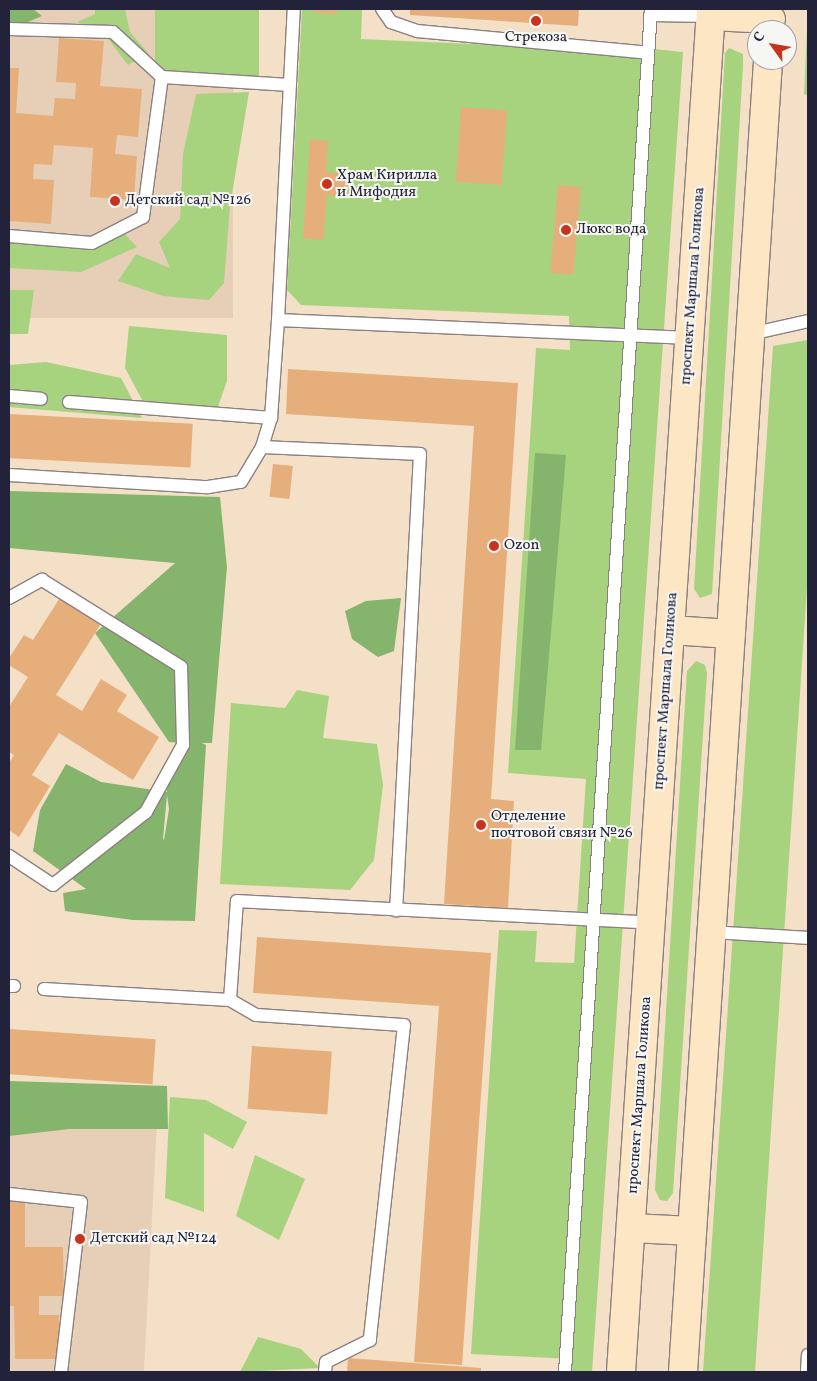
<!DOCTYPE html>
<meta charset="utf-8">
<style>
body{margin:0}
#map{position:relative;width:817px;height:1381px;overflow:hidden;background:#f4dfc7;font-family:Vollkorn,serif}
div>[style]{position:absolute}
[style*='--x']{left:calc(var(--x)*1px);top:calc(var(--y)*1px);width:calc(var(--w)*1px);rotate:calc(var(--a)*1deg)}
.built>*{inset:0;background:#e7cfb7;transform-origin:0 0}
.green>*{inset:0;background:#a7d27e;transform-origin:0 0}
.forest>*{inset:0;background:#85b46d}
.building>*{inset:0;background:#e6ae7a;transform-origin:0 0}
.roads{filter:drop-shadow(1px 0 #8b8081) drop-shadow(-1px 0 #8b8081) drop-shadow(0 1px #8b8081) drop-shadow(0 -1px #8b8081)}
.lane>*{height:12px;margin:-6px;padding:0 6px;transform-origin:6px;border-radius:6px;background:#fff}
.secondary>*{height:28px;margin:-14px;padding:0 14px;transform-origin:14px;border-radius:14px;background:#fce6c4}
.dots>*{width:14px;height:14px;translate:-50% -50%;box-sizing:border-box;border:2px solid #f6f6f2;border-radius:50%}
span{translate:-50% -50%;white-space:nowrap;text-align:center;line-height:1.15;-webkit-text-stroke:4px #f6f6f2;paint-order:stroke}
.poi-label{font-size:15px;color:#22223b}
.left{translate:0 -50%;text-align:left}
.street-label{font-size:15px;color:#22223b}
.frame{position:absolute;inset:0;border:10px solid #22223b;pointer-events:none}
.north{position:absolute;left:747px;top:20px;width:50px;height:50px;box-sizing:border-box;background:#f6f6f2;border:1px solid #a1a1a9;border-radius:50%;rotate:302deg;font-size:14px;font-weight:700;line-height:20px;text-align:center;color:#22223b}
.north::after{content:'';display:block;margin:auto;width:18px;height:22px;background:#c8321e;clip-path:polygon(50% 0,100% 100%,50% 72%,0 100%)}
</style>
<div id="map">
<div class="built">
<div style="left:9px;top:9px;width:224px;height:309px"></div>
<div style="left:9px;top:1099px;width:149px;height:273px;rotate:3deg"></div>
</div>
<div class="green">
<div style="clip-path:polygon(95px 9px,125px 9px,130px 32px,148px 53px,128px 65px,109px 40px,77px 22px,95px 14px)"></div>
<div style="left:155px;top:9px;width:104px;height:73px"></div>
<div style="clip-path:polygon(302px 9px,362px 9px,361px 39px,580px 49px,614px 45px,683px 52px,592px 1372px,571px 1372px,571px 1359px,471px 1354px,499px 930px,537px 931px,535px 962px,574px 963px,586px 779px,508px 773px,536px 348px,570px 350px,569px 316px,301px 305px,287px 290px)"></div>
<div style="clip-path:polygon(808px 9px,808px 94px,804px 95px)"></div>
<div style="clip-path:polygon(729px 48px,743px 54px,743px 65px,712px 594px,700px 598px,694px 589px,725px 53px)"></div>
<div style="clip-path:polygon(249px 92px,230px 206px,224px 283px,209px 300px,163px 296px,118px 281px,136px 254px,170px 268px,159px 242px,180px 219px,183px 154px,196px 94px)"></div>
<div style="clip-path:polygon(116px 225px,137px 247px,81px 272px,9px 268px,9px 237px,75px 248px)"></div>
<div style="clip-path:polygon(9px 290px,34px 290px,28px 334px,9px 334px)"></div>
<div style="clip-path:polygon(129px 326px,227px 335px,227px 381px,215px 415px,147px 409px,125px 368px)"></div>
<div style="clip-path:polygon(808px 340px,808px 572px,755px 1372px,703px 1372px,773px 346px)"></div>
<div style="clip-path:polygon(46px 362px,121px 378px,142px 418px,9px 407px,9px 365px)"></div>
<div style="clip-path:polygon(696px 661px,705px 665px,707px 673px,673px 1193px,667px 1201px,660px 1200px,655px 1190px,687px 671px)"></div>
<div style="clip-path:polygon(297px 690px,329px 696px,323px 738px,377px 744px,383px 785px,374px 860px,350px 890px,220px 884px,231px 703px,285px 708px)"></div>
<div style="clip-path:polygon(170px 1097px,206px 1100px,247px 1122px,233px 1149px,204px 1133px,204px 1212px,165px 1198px)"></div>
<div style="clip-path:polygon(255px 1155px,305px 1179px,279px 1240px,236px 1216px)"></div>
<div style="clip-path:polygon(258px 1337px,301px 1349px,320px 1368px,240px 1372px)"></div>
</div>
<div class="forest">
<div style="clip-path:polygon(9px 9px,33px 9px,42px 16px,9px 30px)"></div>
<div style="clip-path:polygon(535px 453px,566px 455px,541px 750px,515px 750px)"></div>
<div style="clip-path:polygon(evenodd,9px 491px,220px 497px,227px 567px,212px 743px,202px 743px,206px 745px,195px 921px,133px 920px,65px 911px,63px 893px,86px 889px,33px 851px,40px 810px,66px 764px,101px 782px,167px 792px,164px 770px,181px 743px,169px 742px,95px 633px,175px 563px,9px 548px,9px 491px,167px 795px,169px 809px,164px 840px,163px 839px,167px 795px)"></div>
<div style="clip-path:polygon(401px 598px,394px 651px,378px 657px,352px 639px,345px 611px,366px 601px)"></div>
<div style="clip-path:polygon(9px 1081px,167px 1086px,168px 1129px,69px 1129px,9px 1136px)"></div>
</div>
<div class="building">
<div style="clip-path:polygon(313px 9px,337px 9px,337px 14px,313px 12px)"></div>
<div style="clip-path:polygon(410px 9px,579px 9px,578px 26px,410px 15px)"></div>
<div style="clip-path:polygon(59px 38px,104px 41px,100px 86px,142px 89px,138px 137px,117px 135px,115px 154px,137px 156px,134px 200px,90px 197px,93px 148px,54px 145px,52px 165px,34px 164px,33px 179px,54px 180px,51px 224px,9px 221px,9px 68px,19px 68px,16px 113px,53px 116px,55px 98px,75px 99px,76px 83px,56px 82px)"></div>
<div style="left:461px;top:107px;width:46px;height:75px;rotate:4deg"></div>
<div style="clip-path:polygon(310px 139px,328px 141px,326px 172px,348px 174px,347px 197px,327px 195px,323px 240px,303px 238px)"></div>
<div style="left:558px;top:185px;width:23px;height:88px;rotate:5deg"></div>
<div style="clip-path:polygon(288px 369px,518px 383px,491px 799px,514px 801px,508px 908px,444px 904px,474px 426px,286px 414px)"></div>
<div style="left:9px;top:414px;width:184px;height:44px;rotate:3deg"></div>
<div style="left:273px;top:464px;width:20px;height:33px;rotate:6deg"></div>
<div style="clip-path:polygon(61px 596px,102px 622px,56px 695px,82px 711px,101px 679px,127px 695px,117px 711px,159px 737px,133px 780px,59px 733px,32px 775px,50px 786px,19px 837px,9px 830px,9px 763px,14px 755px,9px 752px,9px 707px,28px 677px,9px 665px,9px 658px,24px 635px,33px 640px)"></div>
<div style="clip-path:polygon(257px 937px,491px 953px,462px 1365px,414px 1362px,439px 1006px,253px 993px)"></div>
<div style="left:9px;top:1029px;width:147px;height:45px;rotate:4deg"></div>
<div style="left:252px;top:1046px;width:80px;height:63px;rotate:4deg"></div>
<div style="clip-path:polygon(25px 1198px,25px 1247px,63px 1247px,64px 1296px,39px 1296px,39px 1315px,59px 1315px,59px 1359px,15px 1359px,14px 1306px,9px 1306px,9px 1199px)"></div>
<div style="clip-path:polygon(348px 1358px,481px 1368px,481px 1372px,347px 1372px)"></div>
</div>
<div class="roads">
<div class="lane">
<div style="--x:382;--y:9;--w:16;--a:55"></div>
<div style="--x:391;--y:22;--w:28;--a:19"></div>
<div style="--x:417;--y:31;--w:232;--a:5.4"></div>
<div style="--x:650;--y:15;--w:61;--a:0.9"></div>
<div style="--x:9;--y:29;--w:104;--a:1.7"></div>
<div style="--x:113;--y:32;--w:67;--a:42.6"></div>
<div style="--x:162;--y:77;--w:128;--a:3.6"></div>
<div style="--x:9;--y:236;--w:83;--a:4.8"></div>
<div style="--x:92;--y:243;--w:57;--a:-27"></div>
<div style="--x:143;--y:217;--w:141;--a:-82.3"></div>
<div style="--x:278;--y:320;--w:311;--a:-87.1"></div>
<div style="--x:750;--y:334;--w:59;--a:-12.6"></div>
<div style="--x:9;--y:396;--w:32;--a:5"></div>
<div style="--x:69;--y:402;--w:203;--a:4.5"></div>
<div style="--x:271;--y:418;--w:98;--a:-85.9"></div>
<div style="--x:278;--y:320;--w:412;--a:2.5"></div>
<div style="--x:262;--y:447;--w:158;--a:2.5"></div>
<div style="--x:420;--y:454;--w:457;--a:93"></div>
<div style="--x:9;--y:475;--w:199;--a:3.5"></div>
<div style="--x:208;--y:487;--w:33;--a:-9"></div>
<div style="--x:241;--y:482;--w:41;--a:-59"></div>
<div style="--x:262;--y:447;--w:30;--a:-73"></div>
<div style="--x:9;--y:598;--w:38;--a:-29"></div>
<div style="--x:42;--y:580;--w:164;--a:32"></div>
<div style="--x:181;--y:667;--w:78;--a:88.5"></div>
<div style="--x:183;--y:745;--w:77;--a:118.9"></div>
<div style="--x:146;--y:812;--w:118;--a:141.9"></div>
<div style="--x:53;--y:885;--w:53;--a:-146.6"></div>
<div style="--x:711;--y:932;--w:97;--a:3.5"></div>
<div style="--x:9;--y:986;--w:5;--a:0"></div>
<div style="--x:44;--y:989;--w:186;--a:3.4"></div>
<div style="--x:230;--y:1000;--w:99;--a:-86"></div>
<div style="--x:237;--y:901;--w:415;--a:3"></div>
<div style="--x:230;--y:1000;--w:30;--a:30"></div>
<div style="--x:256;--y:1015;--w:148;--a:3.9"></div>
<div style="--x:404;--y:1025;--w:317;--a:96.2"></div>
<div style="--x:370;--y:1340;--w:49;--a:153.4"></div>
<div style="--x:326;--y:1362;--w:10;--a:96"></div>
<div style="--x:9;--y:1194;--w:72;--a:6.3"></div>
<div style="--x:81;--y:1202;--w:171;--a:96.7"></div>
<div style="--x:565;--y:1372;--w:1366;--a:-86.39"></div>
<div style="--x:807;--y:1372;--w:17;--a:-87"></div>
</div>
<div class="secondary">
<div style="--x:711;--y:16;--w:60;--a:2.9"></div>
<div style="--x:670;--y:630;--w:61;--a:3.8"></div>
<div style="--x:631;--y:1228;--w:61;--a:2.8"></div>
<div style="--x:621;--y:1372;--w:1366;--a:-86.22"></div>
<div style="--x:683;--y:1372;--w:1315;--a:-86.29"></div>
</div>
</div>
<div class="dots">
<div style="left:536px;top:21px;background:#c8321e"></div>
<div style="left:327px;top:184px;background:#c8321e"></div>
<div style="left:115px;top:201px;background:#c8321e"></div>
<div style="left:566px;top:230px;background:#c8321e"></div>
<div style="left:494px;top:546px;background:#c8321e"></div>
<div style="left:481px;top:825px;background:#c8321e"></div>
<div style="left:80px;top:1239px;background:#c8321e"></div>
</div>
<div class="poi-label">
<span style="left:536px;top:38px">Стрекоза</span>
<span class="left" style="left:337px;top:184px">Храм Кирилла<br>и Мифодия</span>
<span class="left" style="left:125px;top:201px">Детский сад №126</span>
<span class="left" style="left:576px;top:230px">Люкс вода</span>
<span class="left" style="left:504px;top:546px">Ozon</span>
<span class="left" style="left:491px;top:825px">Отделение<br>почтовой связи №26</span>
<span class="left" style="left:90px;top:1239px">Детский сад №124</span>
</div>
<div class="street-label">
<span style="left:693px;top:286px;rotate:-86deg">проспект Маршала Голикова</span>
<span style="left:666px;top:691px;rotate:-86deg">проспект Маршала Голикова</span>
<span style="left:640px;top:1095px;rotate:-86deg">проспект Маршала Голикова</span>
</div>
<div class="frame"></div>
<div class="north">С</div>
</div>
